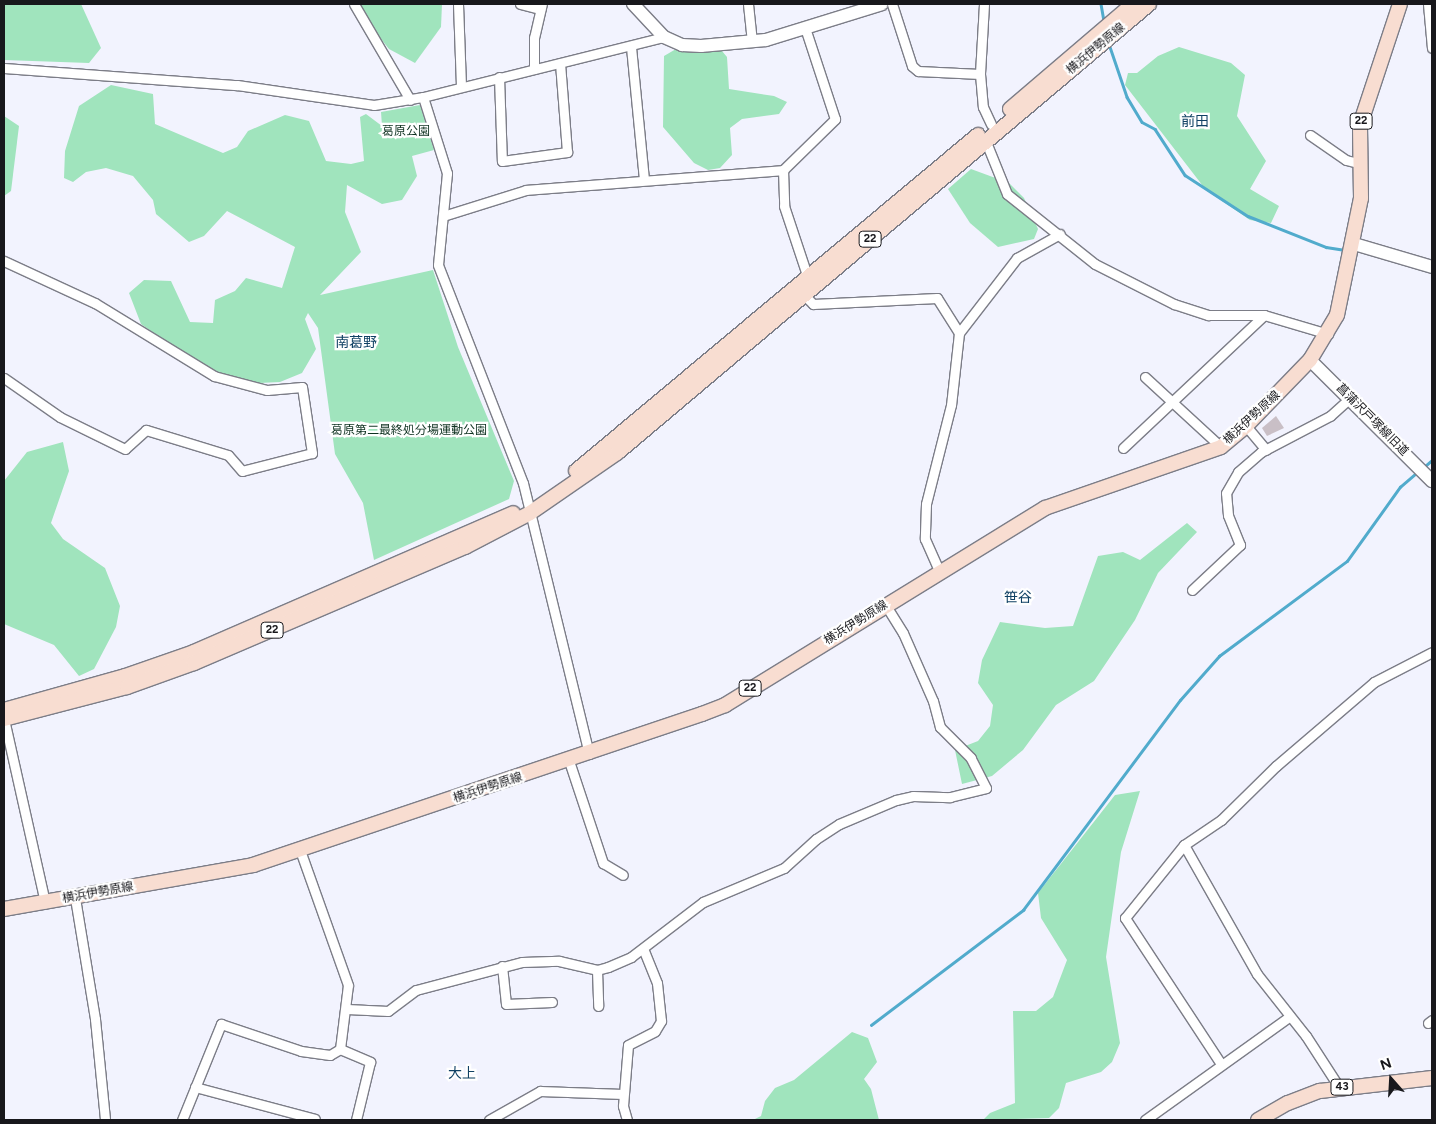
<!DOCTYPE html>
<meta charset="utf-8">
<style>
body{margin:0}
#map{position:relative;width:1436px;height:1124px;overflow:hidden;background:#f2f3fe;font-family:Figtree,"Noto Sans JP",sans-serif}
div>[style]{position:absolute}
[style*='--x']{left:calc(var(--x)*1px);top:calc(var(--y)*1px);width:calc(var(--w)*1px);rotate:calc(var(--a)*1deg)}
.green>*{inset:0;background:#a0e4bd}
.stream>*{height:2.5px;margin:-1.25px;padding:0 1.25px;transform-origin:1.25px;border-radius:1.25px;background:#51abcc}
.building>*{inset:0;background:#c9bfc6}
.roads{filter:drop-shadow(1px 0 #7c7d87) drop-shadow(-1px 0 #7c7d87) drop-shadow(0 1px #7c7d87) drop-shadow(0 -1px #7c7d87)}
.street>*{height:9px;margin:-4.5px;padding:0 4.5px;transform-origin:4.5px;border-radius:4.5px;background:#fff}
.secondary>*{height:12px;margin:-6px;padding:0 6px;transform-origin:6px;border-radius:6px;background:#fff}
.primary>*{height:14px;margin:-7px;padding:0 7px;transform-origin:7px;border-radius:7px;background:#f8ddd1}
span{translate:-50% -50%;white-space:nowrap;text-align:center;line-height:1.15;-webkit-text-stroke:4.5px #fff;paint-order:stroke}
.shield-label span{padding:1px 4px;background:#fff;border:1px solid;border-radius:4px;-webkit-text-stroke-width:0}
.shield-label{font-size:11px;color:#18181c;font-weight:700}
.street-label{font-size:12px;color:#18181c}
.park-label{font-size:12px;color:#0f3221}
.neighbourhood-label{font-size:14px;color:#104164}
.frame{position:absolute;inset:0;border:5px solid #18181c;pointer-events:none}
.north{position:absolute;left:1366px;top:1054px;width:50px;height:50px;-webkit-text-stroke:4px #fff;paint-order:stroke;rotate:341deg;font-size:14px;font-weight:700;line-height:20px;text-align:center;color:#18181c}
.north::after{content:'';display:block;margin:auto;width:18px;height:22px;background:#18181c;clip-path:polygon(50% 0,100% 100%,50% 72%,0 100%)}
</style>
<div id="map">
<div class="green">
<div style="clip-path:polygon(4px 4px,81px 4px,101px 48px,89px 63px,4px 60px)"></div>
<div style="clip-path:polygon(353px 4px,442px 4px,441px 27px,415px 63px,389px 49px)"></div>
<div style="clip-path:polygon(1179px 47px,1231px 63px,1245px 75px,1237px 116px,1266px 161px,1250px 189px,1279px 206px,1271px 223px,1250px 220px,1206px 190px,1125px 85px,1128px 73px,1137px 73px,1158px 56px)"></div>
<div style="clip-path:polygon(676px 49px,722px 51px,727px 57px,729px 89px,774px 96px,787px 102px,779px 114px,742px 119px,730px 128px,732px 155px,720px 168px,708px 170px,694px 163px,663px 127px,664px 56px)"></div>
<div style="clip-path:polygon(111px 85px,153px 94px,155px 124px,223px 153px,237px 147px,248px 131px,285px 115px,309px 121px,326px 161px,351px 164px,364px 161px,360px 117px,366px 114px,382px 126px,381px 112px,420px 105px,434px 150px,412px 156px,417px 176px,402px 200px,382px 204px,347px 185px,345px 212px,361px 252px,320px 295px,433px 270px,458px 347px,514px 481px,509px 499px,374px 560px,363px 503px,335px 454px,318px 328px,308px 313px,305px 319px,316px 349px,302px 373px,280px 382px,235px 384px,201px 367px,141px 324px,129px 293px,144px 280px,171px 281px,190px 322px,213px 323px,215px 300px,235px 291px,246px 278px,282px 288px,295px 247px,227px 211px,204px 236px,189px 242px,156px 214px,153px 200px,133px 176px,106px 168px,86px 172px,73px 182px,64px 178px,65px 151px,79px 106px)"></div>
<div style="clip-path:polygon(4px 116px,19px 126px,11px 191px,4px 196px)"></div>
<div style="clip-path:polygon(971px 169px,1009px 183px,1024px 198px,1038px 229px,1034px 239px,998px 247px,970px 223px,948px 189px)"></div>
<div style="clip-path:polygon(63px 442px,69px 471px,51px 523px,63px 539px,105px 568px,120px 606px,116px 627px,94px 669px,79px 676px,54px 645px,4px 624px,4px 481px,27px 452px)"></div>
<div style="clip-path:polygon(1187px 523px,1197px 532px,1158px 573px,1135px 620px,1094px 681px,1056px 705px,1023px 750px,992px 776px,962px 784px,955px 750px,978px 741px,990px 726px,993px 705px,978px 683px,982px 660px,1000px 622px,1045px 628px,1073px 626px,1098px 556px,1123px 552px,1140px 560px)"></div>
<div style="clip-path:polygon(1140px 791px,1121px 852px,1106px 957px,1120px 1043px,1112px 1062px,1101px 1072px,1066px 1083px,1059px 1108px,1049px 1118px,983px 1120px,990px 1113px,1015px 1103px,1013px 1011px,1036px 1011px,1053px 997px,1067px 960px,1041px 918px,1038px 893px,1115px 795px)"></div>
<div style="clip-path:polygon(852px 1032px,868px 1038px,877px 1062px,864px 1079px,871px 1089px,879px 1120px,753px 1120px,761px 1116px,765px 1101px,775px 1088px,794px 1080px)"></div>
</div>
<div class="stream">
<div style="--x:1101;--y:4;--w:17;--a:80"></div>
<div style="--x:1109;--y:44;--w:56;--a:71.2"></div>
<div style="--x:1127;--y:97;--w:29;--a:59"></div>
<div style="--x:1142;--y:122;--w:15;--a:28"></div>
<div style="--x:1155;--y:129;--w:55;--a:56.9"></div>
<div style="--x:1185;--y:175;--w:75;--a:33.1"></div>
<div style="--x:1248;--y:216;--w:84;--a:21.7"></div>
<div style="--x:1326;--y:247;--w:19;--a:9"></div>
<div style="--x:1424;--y:467;--w:11;--a:-41"></div>
<div style="--x:871;--y:1025;--w:191;--a:-37.1"></div>
<div style="--x:1023;--y:910;--w:262;--a:-53.2"></div>
<div style="--x:1180;--y:700;--w:59;--a:-48.4"></div>
<div style="--x:1219;--y:656;--w:159;--a:-36.6"></div>
<div style="--x:1347;--y:561;--w:91;--a:-54.4"></div>
<div style="--x:1400;--y:487;--w:23;--a:-41"></div>
</div>
<div class="building">
<div style="clip-path:polygon(1276px 416px,1284px 428px,1267px 436px,1262px 428px)"></div>
</div>
<div class="roads">
<div class="street">
<div style="--x:354;--y:4;--w:111;--a:59.7"></div>
<div style="--x:458;--y:4;--w:83;--a:87.9"></div>
<div style="--x:520;--y:4;--w:21;--a:14"></div>
<div style="--x:748;--y:4;--w:37;--a:84"></div>
<div style="--x:892;--y:4;--w:65;--a:72.1"></div>
<div style="--x:912;--y:66;--w:8;--a:40"></div>
<div style="--x:918;--y:71;--w:62;--a:2.8"></div>
<div style="--x:984;--y:4;--w:70;--a:93.3"></div>
<div style="--x:980;--y:74;--w:33;--a:85"></div>
<div style="--x:983;--y:107;--w:19;--a:65"></div>
<div style="--x:1428;--y:4;--w:44;--a:84.8"></div>
<div style="--x:631;--y:47;--w:133;--a:84.4"></div>
<div style="--x:4;--y:68;--w:234;--a:4.2"></div>
<div style="--x:237;--y:85;--w:138;--a:8.3"></div>
<div style="--x:374;--y:105;--w:50;--a:-9.3"></div>
<div style="--x:423;--y:97;--w:248;--a:-14"></div>
<div style="--x:534;--y:69;--w:31;--a:-90"></div>
<div style="--x:534;--y:38;--w:35;--a:-77"></div>
<div style="--x:499;--y:77;--w:84;--a:88"></div>
<div style="--x:502;--y:161;--w:66;--a:-7.9"></div>
<div style="--x:567;--y:152;--w:89;--a:-94.5"></div>
<div style="--x:423;--y:97;--w:80;--a:72.5"></div>
<div style="--x:447;--y:173;--w:92;--a:95.6"></div>
<div style="--x:438;--y:265;--w:234;--a:68.7"></div>
<div style="--x:523;--y:483;--w:279;--a:76.3"></div>
<div style="--x:1310;--y:135;--w:44;--a:34.8"></div>
<div style="--x:1346;--y:160;--w:12;--a:14"></div>
<div style="--x:986;--y:142;--w:56;--a:68"></div>
<div style="--x:1007;--y:194;--w:112;--a:38.5"></div>
<div style="--x:1095;--y:264;--w:89;--a:26.9"></div>
<div style="--x:1174;--y:304;--w:36;--a:18"></div>
<div style="--x:1208;--y:315;--w:56;--a:0"></div>
<div style="--x:1264;--y:315;--w:67;--a:16.5"></div>
<div style="--x:783;--y:170;--w:36;--a:88"></div>
<div style="--x:784;--y:206;--w:76;--a:71.6"></div>
<div style="--x:443;--y:216;--w:87;--a:-17.4"></div>
<div style="--x:526;--y:190;--w:258;--a:-4.4"></div>
<div style="--x:783;--y:170;--w:73;--a:-44.4"></div>
<div style="--x:835;--y:119;--w:96;--a:-108.2"></div>
<div style="--x:4;--y:261;--w:100;--a:24.8"></div>
<div style="--x:95;--y:303;--w:140;--a:31.5"></div>
<div style="--x:214;--y:376;--w:55;--a:14.8"></div>
<div style="--x:267;--y:390;--w:35;--a:-5"></div>
<div style="--x:302;--y:387;--w:67;--a:81.4"></div>
<div style="--x:312;--y:453;--w:72;--a:165.6"></div>
<div style="--x:242;--y:471;--w:21;--a:-131"></div>
<div style="--x:228;--y:455;--w:86;--a:-163"></div>
<div style="--x:146;--y:430;--w:28;--a:138"></div>
<div style="--x:125;--y:449;--w:72;--a:-153.8"></div>
<div style="--x:60;--y:417;--w:68;--a:-145.1"></div>
<div style="--x:804;--y:295;--w:13;--a:45"></div>
<div style="--x:813;--y:304;--w:124;--a:-2.8"></div>
<div style="--x:937;--y:298;--w:41;--a:57.8"></div>
<div style="--x:959;--y:333;--w:72;--a:96.3"></div>
<div style="--x:951;--y:405;--w:102;--a:104.2"></div>
<div style="--x:926;--y:504;--w:35;--a:92"></div>
<div style="--x:925;--y:539;--w:34;--a:66"></div>
<div style="--x:959;--y:333;--w:95;--a:-52.3"></div>
<div style="--x:1017;--y:258;--w:49;--a:-29.2"></div>
<div style="--x:1145;--y:377;--w:103;--a:42.6"></div>
<div style="--x:1246;--y:426;--w:31;--a:50"></div>
<div style="--x:1123;--y:448;--w:194;--a:-43.3"></div>
<div style="--x:1192;--y:590;--w:66;--a:-43.2"></div>
<div style="--x:1240;--y:545;--w:32;--a:-112"></div>
<div style="--x:1228;--y:515;--w:22;--a:-95"></div>
<div style="--x:1226;--y:493;--w:24;--a:-60"></div>
<div style="--x:1238;--y:472;--w:30;--a:-41"></div>
<div style="--x:1261;--y:452;--w:78;--a:-27.6"></div>
<div style="--x:1330;--y:416;--w:28;--a:-42"></div>
<div style="--x:4;--y:719;--w:189;--a:77.4"></div>
<div style="--x:569;--y:761;--w:108;--a:71.6"></div>
<div style="--x:603;--y:863;--w:23;--a:31"></div>
<div style="--x:1184;--y:845;--w:148;--a:60.5"></div>
<div style="--x:1257;--y:974;--w:79;--a:51.7"></div>
<div style="--x:1306;--y:1036;--w:61;--a:57.1"></div>
<div style="--x:75;--y:898;--w:123;--a:80.6"></div>
<div style="--x:95;--y:1019;--w:101;--a:84.3"></div>
<div style="--x:502;--y:966;--w:38;--a:84"></div>
<div style="--x:506;--y:1004;--w:46;--a:-2.5"></div>
<div style="--x:597;--y:970;--w:36;--a:88"></div>
<div style="--x:347;--y:1009;--w:41;--a:2.8"></div>
<div style="--x:388;--y:1011;--w:35;--a:-37"></div>
<div style="--x:416;--y:990;--w:110;--a:-14.8"></div>
<div style="--x:522;--y:962;--w:37;--a:-2"></div>
<div style="--x:559;--y:961;--w:39;--a:13"></div>
<div style="--x:597;--y:970;--w:11;--a:-15"></div>
<div style="--x:608;--y:967;--w:25;--a:-23"></div>
<div style="--x:631;--y:957;--w:91;--a:-37.4"></div>
<div style="--x:703;--y:902;--w:88;--a:-22.8"></div>
<div style="--x:784;--y:868;--w:43;--a:-42.2"></div>
<div style="--x:816;--y:839;--w:27;--a:-33"></div>
<div style="--x:839;--y:824;--w:62;--a:-22.8"></div>
<div style="--x:896;--y:800;--w:17;--a:-13"></div>
<div style="--x:913;--y:796;--w:37;--a:2"></div>
<div style="--x:950;--y:797;--w:37;--a:-14"></div>
<div style="--x:986;--y:788;--w:34;--a:-117"></div>
<div style="--x:971;--y:758;--w:44;--a:-135"></div>
<div style="--x:940;--y:727;--w:27;--a:-105"></div>
<div style="--x:933;--y:701;--w:74;--a:-113.8"></div>
<div style="--x:903;--y:633;--w:34;--a:-122"></div>
<div style="--x:1428;--y:1023;--w:5;--a:-37"></div>
<div style="--x:340;--y:1049;--w:33;--a:23"></div>
<div style="--x:370;--y:1062;--w:60;--a:103.6"></div>
<div style="--x:1221;--y:1064;--w:175;--a:-123.3"></div>
<div style="--x:1125;--y:918;--w:94;--a:-51.1"></div>
<div style="--x:1184;--y:845;--w:45;--a:-34"></div>
<div style="--x:1221;--y:820;--w:77;--a:-44.5"></div>
<div style="--x:1276;--y:766;--w:129;--a:-40.6"></div>
<div style="--x:1374;--y:682;--w:65;--a:-27.3"></div>
<div style="--x:195;--y:1087;--w:124;--a:14.9"></div>
<div style="--x:182;--y:1120;--w:104;--a:-67.9"></div>
<div style="--x:221;--y:1024;--w:84;--a:18.6"></div>
<div style="--x:301;--y:1051;--w:29;--a:8"></div>
<div style="--x:330;--y:1055;--w:12;--a:-31"></div>
<div style="--x:340;--y:1049;--w:64;--a:-82.9"></div>
<div style="--x:348;--y:985;--w:143;--a:-109.6"></div>
<div style="--x:489;--y:1120;--w:59;--a:-29.6"></div>
<div style="--x:540;--y:1091;--w:83;--a:2.1"></div>
<div style="--x:627;--y:1120;--w:15;--a:-106"></div>
<div style="--x:623;--y:1106;--w:61;--a:-85.3"></div>
<div style="--x:628;--y:1045;--w:30;--a:-27"></div>
<div style="--x:655;--y:1031;--w:12;--a:-59"></div>
<div style="--x:661;--y:1021;--w:38;--a:-96"></div>
<div style="--x:657;--y:983;--w:37;--a:-112"></div>
<div style="--x:1145;--y:1120;--w:178;--a:-35.6"></div>
</div>
<div class="secondary">
<div style="--x:633;--y:4;--w:45;--a:46.8"></div>
<div style="--x:664;--y:37;--w:20;--a:24"></div>
<div style="--x:682;--y:45;--w:19;--a:3"></div>
<div style="--x:701;--y:46;--w:65;--a:-5.3"></div>
<div style="--x:766;--y:40;--w:121;--a:-17.2"></div>
<div style="--x:1354;--y:244;--w:81;--a:16.4"></div>
<div style="--x:1310;--y:360;--w:172;--a:44.8"></div>
</div>
<div class="primary">
<div style="--x:1010;--y:109;--w:162;--a:-40.5"></div>
<div style="--x:576;--y:471;--w:524;--a:-39.89"></div>
<div style="--x:4;--y:710;--w:126;--a:-15.7"></div>
<div style="--x:125;--y:676;--w:73;--a:-19.2"></div>
<div style="--x:194;--y:652;--w:348;--a:-23.5"></div>
<div style="--x:4;--y:719;--w:127;--a:-14.6"></div>
<div style="--x:127;--y:687;--w:71;--a:-19.7"></div>
<div style="--x:194;--y:663;--w:295;--a:-23.2"></div>
<div style="--x:465;--y:547;--w:73;--a:-27.6"></div>
<div style="--x:530;--y:513;--w:106;--a:-34.6"></div>
<div style="--x:617;--y:453;--w:696;--a:-40.16"></div>
<div style="--x:4;--y:909;--w:253;--a:-10"></div>
<div style="--x:253;--y:865;--w:474;--a:-18.6"></div>
<div style="--x:702;--y:714;--w:25;--a:-21"></div>
<div style="--x:725;--y:705;--w:376;--a:-31.6"></div>
<div style="--x:1045;--y:508;--w:186;--a:-19.1"></div>
<div style="--x:1221;--y:447;--w:33;--a:-40"></div>
<div style="--x:1246;--y:426;--w:92;--a:-45.9"></div>
<div style="--x:1310;--y:360;--w:52;--a:-59"></div>
<div style="--x:1337;--y:315;--w:119;--a:-78.4"></div>
<div style="--x:1361;--y:198;--w:73;--a:-90.8"></div>
<div style="--x:1360;--y:125;--w:127;--a:-71.7"></div>
<div style="--x:1258;--y:1120;--w:34;--a:-30"></div>
<div style="--x:1288;--y:1103;--w:34;--a:-21"></div>
<div style="--x:1320;--y:1091;--w:113;--a:-6.6"></div>
</div>
</div>
<div class="shield-label">
<span style="left:1361px;top:121px">22</span>
<span style="left:870px;top:239px">22</span>
<span style="left:272px;top:630px">22</span>
<span style="left:750px;top:688px">22</span>
<span style="left:1342px;top:1087px">43</span>
</div>
<div class="street-label">
<span style="left:1096px;top:49px;rotate:-40deg">横浜伊勢原線</span>
<span style="left:1252px;top:418px;rotate:-43deg">横浜伊勢原線</span>
<span style="left:1372px;top:420px;rotate:45deg">菖蒲沢戸塚線旧道</span>
<span style="left:856px;top:623px;rotate:-32deg">横浜伊勢原線</span>
<span style="left:488px;top:788px;rotate:-18deg">横浜伊勢原線</span>
<span style="left:98px;top:893px;rotate:-10deg">横浜伊勢原線</span>
</div>
<div class="park-label">
<span style="left:406px;top:132px">葛原公園</span>
<span style="left:409px;top:431px">葛原第二最終処分場運動公園</span>
</div>
<div class="neighbourhood-label">
<span style="left:1195px;top:122px">前田</span>
<span style="left:356px;top:343px">南葛野</span>
<span style="left:1018px;top:598px">笹谷</span>
<span style="left:462px;top:1074px">大上</span>
</div>
<div class="frame"></div>
<div class="north">N</div>
</div>
